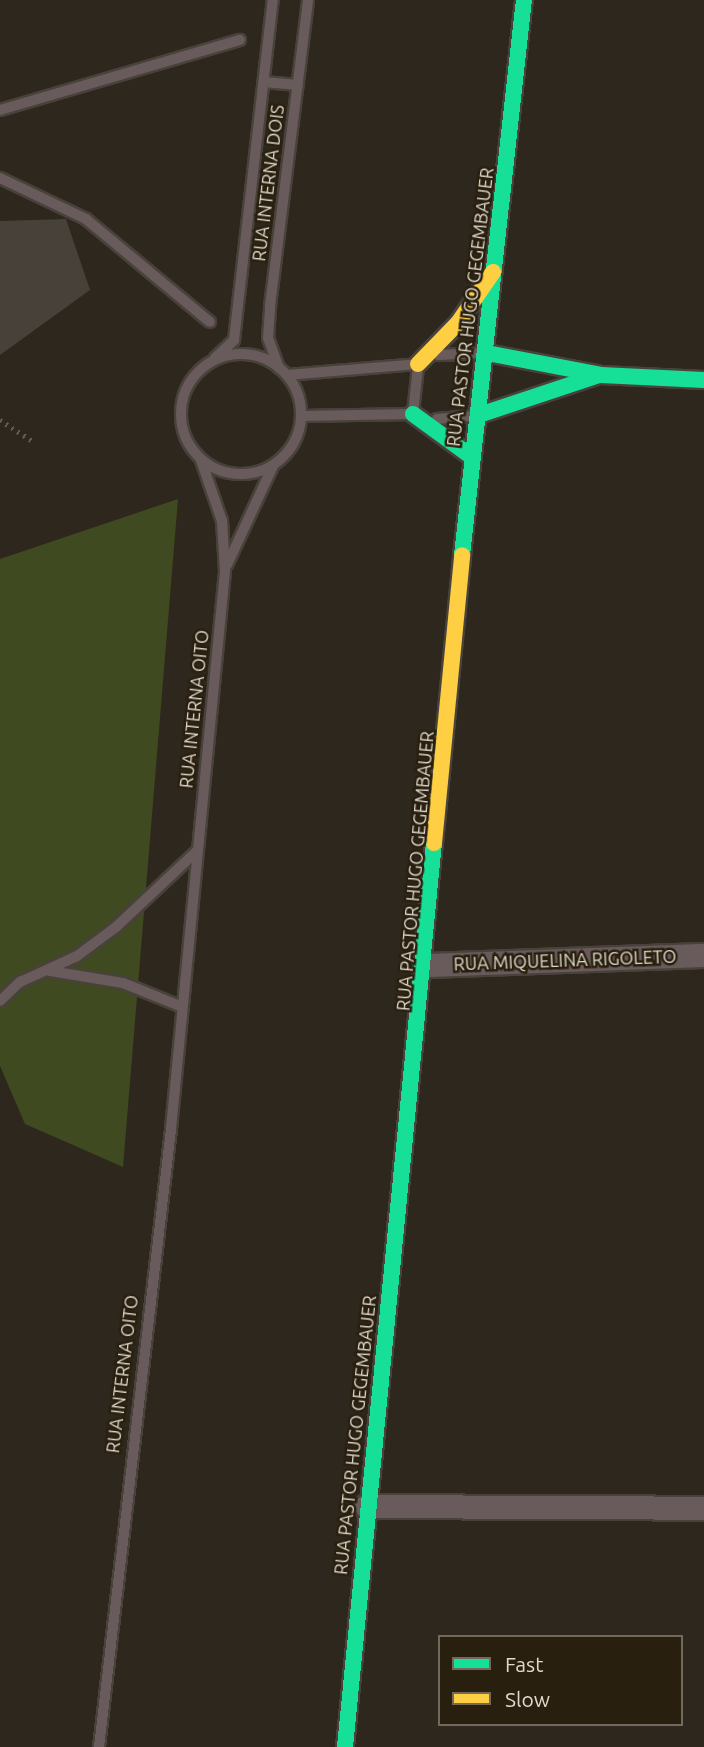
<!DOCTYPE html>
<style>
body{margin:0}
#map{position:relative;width:704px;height:1747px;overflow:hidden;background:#2d271d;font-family:Ubuntu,sans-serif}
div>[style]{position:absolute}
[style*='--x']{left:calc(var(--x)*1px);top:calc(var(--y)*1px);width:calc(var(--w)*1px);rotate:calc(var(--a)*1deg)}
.green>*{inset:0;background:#404a21}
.building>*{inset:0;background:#47413a}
.path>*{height:4.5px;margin-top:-2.25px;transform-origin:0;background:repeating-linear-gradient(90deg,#635957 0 2px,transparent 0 7px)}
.roads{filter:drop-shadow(2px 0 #48423b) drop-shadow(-2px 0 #48423b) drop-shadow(0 2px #48423b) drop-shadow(0 -2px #48423b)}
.lane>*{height:10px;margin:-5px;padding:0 5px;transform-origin:5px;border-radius:5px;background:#695b5c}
.lane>.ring{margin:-5px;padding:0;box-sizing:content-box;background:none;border:10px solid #695b5c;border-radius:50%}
.street>*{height:23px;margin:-11.5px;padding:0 11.5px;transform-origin:11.5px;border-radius:11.5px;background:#695b5c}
.fast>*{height:16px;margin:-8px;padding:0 8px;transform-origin:8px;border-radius:8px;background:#16e098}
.slow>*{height:16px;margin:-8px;padding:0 8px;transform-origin:8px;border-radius:8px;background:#ffcf43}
span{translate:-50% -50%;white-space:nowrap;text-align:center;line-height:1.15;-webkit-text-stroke:5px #291f0e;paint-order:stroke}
.street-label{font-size:18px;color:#dfd8cd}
.legend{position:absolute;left:438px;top:1635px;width:245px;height:91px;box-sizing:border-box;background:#291f0e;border:2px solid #72695a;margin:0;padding:9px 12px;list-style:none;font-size:21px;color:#dfd8cd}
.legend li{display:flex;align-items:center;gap:14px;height:35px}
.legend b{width:35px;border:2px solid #72695a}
</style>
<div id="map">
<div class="green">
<div style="clip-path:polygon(178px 499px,123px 1167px,25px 1124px,0 1066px,0 559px)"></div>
</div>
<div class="building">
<div style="clip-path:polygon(66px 219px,90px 290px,0 355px,0 221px)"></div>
</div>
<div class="path">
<div style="--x:0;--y:420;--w:40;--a:32.9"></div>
</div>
<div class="roads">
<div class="lane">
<div style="--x:264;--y:82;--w:34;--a:5"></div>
<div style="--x:0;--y:110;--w:250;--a:-16.3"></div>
<div style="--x:0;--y:178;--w:95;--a:25.5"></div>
<div style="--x:86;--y:219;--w:161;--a:39.7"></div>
<div class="ring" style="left:181px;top:354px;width:110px;height:110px"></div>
<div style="--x:438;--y:355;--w:43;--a:-2.7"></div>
<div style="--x:215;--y:358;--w:26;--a:-43"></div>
<div style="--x:234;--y:340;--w:342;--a:-83.5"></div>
<div style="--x:279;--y:368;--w:32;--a:-110"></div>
<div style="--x:268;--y:338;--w:32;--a:-86"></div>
<div style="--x:270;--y:306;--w:308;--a:-82.9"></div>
<div style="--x:287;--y:375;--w:130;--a:-4.8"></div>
<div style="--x:413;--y:413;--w:46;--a:-83.8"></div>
<div style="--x:301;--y:416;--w:110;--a:-1"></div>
<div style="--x:437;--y:419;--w:36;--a:-5"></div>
<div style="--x:227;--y:565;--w:109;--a:-65.1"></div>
<div style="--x:50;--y:971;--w:74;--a:9.3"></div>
<div style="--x:123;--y:983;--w:61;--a:22"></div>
<div style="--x:0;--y:1001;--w:28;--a:-44"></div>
<div style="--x:20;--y:982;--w:63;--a:-24.5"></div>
<div style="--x:77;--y:956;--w:49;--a:-36.6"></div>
<div style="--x:116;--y:927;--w:112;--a:-43.2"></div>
<div style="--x:99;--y:1747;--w:622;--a:-83.35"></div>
<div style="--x:171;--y:1129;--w:561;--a:-84.47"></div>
<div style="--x:225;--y:571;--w:50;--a:-93.4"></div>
<div style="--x:222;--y:521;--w:65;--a:-109"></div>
</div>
<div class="street">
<div style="--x:426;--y:965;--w:278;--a:-2.1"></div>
<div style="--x:366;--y:1506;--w:338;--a:0.3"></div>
</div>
<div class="fast">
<div style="--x:487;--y:353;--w:116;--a:10.9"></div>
<div style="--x:601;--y:375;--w:103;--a:2.8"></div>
<div style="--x:413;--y:414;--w:73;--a:36.1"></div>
<div style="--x:479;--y:415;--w:126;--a:-18.4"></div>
<div style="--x:462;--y:555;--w:558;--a:-83.63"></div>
<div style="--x:345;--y:1747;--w:908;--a:-84.38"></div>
</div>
<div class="slow">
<div style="--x:418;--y:364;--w:57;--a:-45.7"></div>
<div style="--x:458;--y:323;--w:62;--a:-55.5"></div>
<div style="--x:434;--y:843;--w:289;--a:-84.4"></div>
</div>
</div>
<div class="street-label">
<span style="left:268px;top:183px;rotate:-83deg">RUA INTERNA DOIS</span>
<span style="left:470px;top:307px;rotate:-83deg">RUA PASTOR HUGO GEGEMBAUER</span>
<span style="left:194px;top:709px;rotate:-84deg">RUA INTERNA OITO</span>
<span style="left:415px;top:871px;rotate:-85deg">RUA PASTOR HUGO GEGEMBAUER</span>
<span style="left:565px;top:960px;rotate:-2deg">RUA MIQUELINA RIGOLETO</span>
<span style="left:122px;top:1374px;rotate:-83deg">RUA INTERNA OITO</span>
<span style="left:355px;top:1435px;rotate:-84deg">RUA PASTOR HUGO GEGEMBAUER</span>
</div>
<ul class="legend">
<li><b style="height:9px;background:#16e098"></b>Fast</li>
<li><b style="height:9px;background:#ffcf43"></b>Slow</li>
</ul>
</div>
